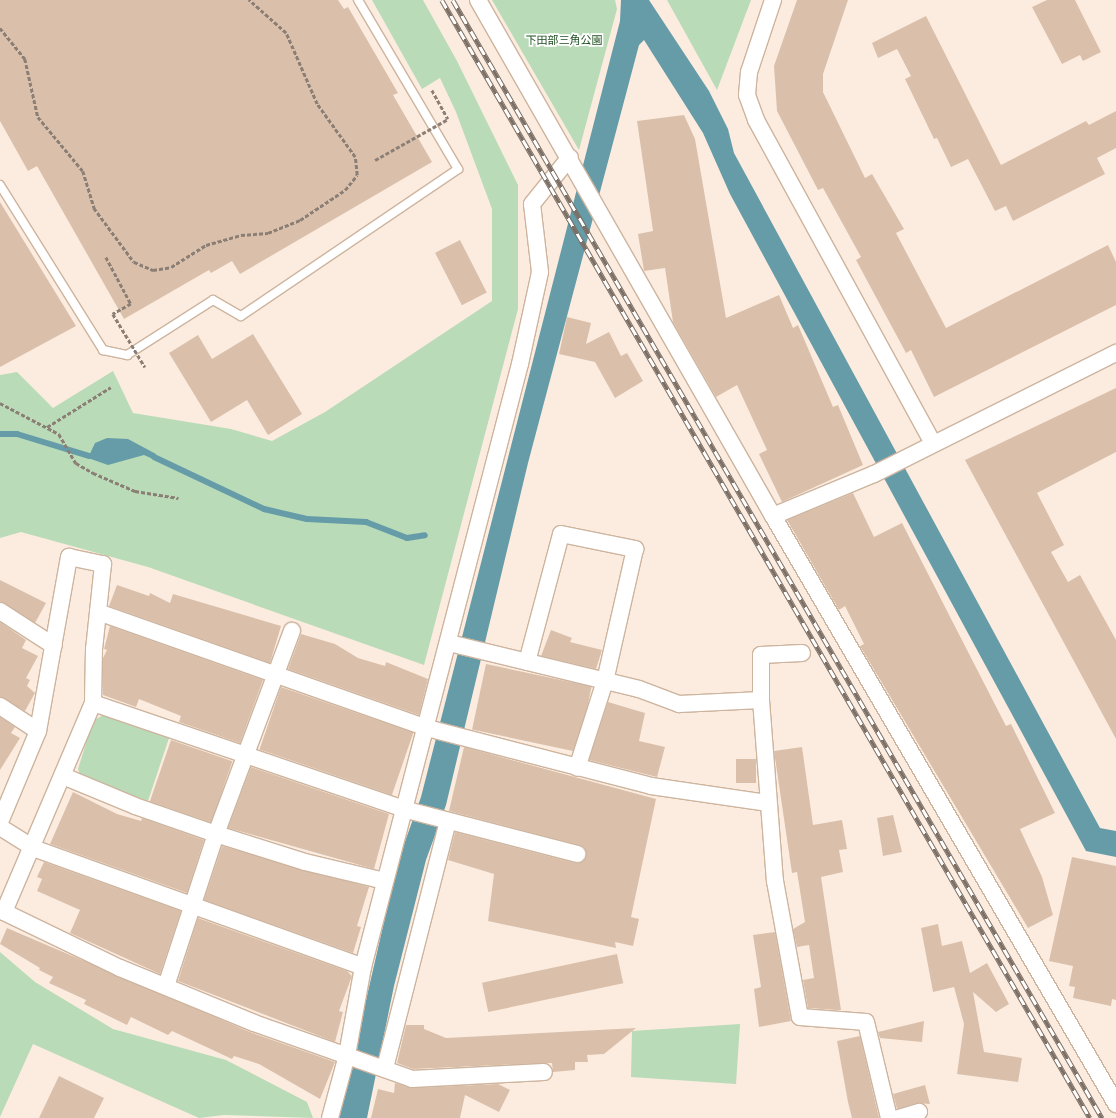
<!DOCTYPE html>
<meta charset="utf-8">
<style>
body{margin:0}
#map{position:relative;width:1116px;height:1118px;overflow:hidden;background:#fcecdf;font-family:"Varela Round","Noto Sans JP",sans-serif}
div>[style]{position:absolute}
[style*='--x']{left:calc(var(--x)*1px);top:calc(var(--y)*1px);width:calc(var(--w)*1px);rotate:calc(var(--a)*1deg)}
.green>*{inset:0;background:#b9dbb8}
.water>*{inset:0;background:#669ca8}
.stream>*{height:6px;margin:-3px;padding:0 3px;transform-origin:3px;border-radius:3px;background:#669ca8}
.building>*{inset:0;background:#dac0ab;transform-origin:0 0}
.path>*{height:2.5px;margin-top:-1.25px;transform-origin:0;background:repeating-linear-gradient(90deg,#8b7e74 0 4px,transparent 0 6px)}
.roads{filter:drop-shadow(1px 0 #cdb49e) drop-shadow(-1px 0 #cdb49e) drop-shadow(0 1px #cdb49e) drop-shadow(0 -1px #cdb49e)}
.lane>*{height:8px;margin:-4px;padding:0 4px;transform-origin:4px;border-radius:4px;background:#fff}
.street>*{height:16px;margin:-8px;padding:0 8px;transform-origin:8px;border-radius:8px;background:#fff}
.rail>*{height:4.5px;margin-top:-2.25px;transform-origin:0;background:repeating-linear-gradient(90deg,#fff 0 9px,#7c7066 0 18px);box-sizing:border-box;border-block:1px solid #7c7066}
.path-bridge>*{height:2.5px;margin-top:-1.25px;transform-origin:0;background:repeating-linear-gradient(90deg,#8b7e74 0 4px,transparent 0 6px)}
span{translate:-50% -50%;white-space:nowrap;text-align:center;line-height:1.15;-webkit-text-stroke:3.5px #fff;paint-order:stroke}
.park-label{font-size:11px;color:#1f4f21}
</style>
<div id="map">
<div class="green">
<div style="clip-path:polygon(372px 0,423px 0,457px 61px,518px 185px,518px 309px,424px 665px,148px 567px,21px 532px,0 538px,0 375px,17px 372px,53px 408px,113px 371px,133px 413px,231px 429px,272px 441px,325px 412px,492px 301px,492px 209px,456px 112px,440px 78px,422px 89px)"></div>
<div style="clip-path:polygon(492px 0,615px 0,617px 9px,579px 150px)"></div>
<div style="clip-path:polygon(668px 0,751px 0,717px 90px,667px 0)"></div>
<div style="clip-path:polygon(103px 715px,169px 738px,148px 801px,81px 777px,78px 769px,93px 721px)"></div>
<div style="clip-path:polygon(0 952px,35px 982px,113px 1029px,226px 1060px,307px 1102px,313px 1118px,224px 1115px,199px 1118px,33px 1044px,0 1117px)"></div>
<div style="clip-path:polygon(740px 1024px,736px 1084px,631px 1077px,632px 1031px)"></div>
</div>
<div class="water">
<div style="clip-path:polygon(621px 0,649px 0,709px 91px,728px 129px,734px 153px,1100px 828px,1116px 831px,1116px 857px,1086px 851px,730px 194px,703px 133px,644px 40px,639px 45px,528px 463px,446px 805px,426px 860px,394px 986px,367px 1118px,339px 1118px,398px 861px,421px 797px,620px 21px)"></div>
<div style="clip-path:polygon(107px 438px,128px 439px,156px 454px,153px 459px,144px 455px,108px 465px,88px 458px,95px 443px)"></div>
</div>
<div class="stream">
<div style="--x:0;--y:434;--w:17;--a:0"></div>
<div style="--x:17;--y:434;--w:75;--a:17"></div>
<div style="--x:154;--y:457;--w:122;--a:25.3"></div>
<div style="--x:264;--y:509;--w:44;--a:13.1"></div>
<div style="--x:307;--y:519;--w:59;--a:2.9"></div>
<div style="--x:366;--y:522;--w:44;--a:21.3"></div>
<div style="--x:407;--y:538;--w:18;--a:-9"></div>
</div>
<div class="building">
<div style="clip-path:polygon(0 0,338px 0,344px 9px,348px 7px,398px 93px,393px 95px,432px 162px,240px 274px,232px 261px,211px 273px,209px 270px,124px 319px,37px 166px,28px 171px,0 121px)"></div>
<div style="clip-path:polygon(797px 0,848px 0,823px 74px,823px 92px,865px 178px,872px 174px,904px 229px,896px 233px,946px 328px,1108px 245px,1116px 262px,1116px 305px,934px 397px,911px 350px,906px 353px,856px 260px,861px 257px,823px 188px,818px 190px,777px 111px,774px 66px)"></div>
<div style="clip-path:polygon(1047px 0,1075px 0,1101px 52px,1083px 61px,1080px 55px,1062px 64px,1032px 7px)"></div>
<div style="clip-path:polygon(926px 16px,1001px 165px,1086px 121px,1089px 125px,1116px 111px,1116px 148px,1097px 158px,1105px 174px,1013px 221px,1006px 206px,995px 211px,968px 159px,951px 167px,937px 138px,934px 139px,905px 79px,911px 76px,897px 49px,878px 58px,872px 43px)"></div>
<div style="clip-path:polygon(684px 115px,695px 139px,726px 318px,779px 295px,793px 328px,798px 325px,833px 407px,838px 405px,863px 465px,782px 502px,759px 454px,767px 450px,737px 385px,716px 397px,673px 322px,665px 268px,644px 271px,638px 234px,653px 231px,637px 121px)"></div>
<div style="clip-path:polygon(0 202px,76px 326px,0 367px)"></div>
<div style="left:460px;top:240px;width:59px;height:28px;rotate:63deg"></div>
<div style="clip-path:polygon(567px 317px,591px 323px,586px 344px,609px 332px,621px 356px,627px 353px,643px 381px,615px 398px,595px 362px,559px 354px)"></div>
<div style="clip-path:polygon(253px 334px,302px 414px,268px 435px,247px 400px,211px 422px,169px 353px,198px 335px,212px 359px)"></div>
<div style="clip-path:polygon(1116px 388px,1116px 452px,1037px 493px,1064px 545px,1051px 552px,1068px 582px,1080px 575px,1116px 640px,1116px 739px,965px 460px)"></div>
<div style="clip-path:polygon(853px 493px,874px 537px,902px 523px,1006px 726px,1011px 724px,1055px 813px,1020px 829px,1042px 877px,1053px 915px,1028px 928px,860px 646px,864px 644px,845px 606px,839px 610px,787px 520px)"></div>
<div style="clip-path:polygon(0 580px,46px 603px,35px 623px,0 602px)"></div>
<div style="clip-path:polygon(117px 585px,149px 596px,150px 593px,170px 603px,173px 594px,281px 626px,270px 663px,109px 606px)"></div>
<div style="clip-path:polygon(0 622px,26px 640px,22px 648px,38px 656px,26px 678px,30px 680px,27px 686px,35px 693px,25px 711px,0 697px)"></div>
<div style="clip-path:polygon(110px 626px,263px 680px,240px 743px,179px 722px,181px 716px,139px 699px,136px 707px,103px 695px,103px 658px,107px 650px,104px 649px)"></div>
<div style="clip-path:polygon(551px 630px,572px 638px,570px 642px,602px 650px,596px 669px,541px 656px)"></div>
<div style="clip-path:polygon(301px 634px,335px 644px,358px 658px,385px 666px,386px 662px,428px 679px,419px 715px,288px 669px)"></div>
<div style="left:486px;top:664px;width:108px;height:67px;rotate:12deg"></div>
<div style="left:281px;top:687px;width:140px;height:66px;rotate:19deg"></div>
<div style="clip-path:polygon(608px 702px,645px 713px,639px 741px,665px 747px,657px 777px,589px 760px)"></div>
<div style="clip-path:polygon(0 717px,15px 727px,11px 733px,20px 738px,0 770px)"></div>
<div style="left:171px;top:740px;width:65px;height:65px;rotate:19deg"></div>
<div style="clip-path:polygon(464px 747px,656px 799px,631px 917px,639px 919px,633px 946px,615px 942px,616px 948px,488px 921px,494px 874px,448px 860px,455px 832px,575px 863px,583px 861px,586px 852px,579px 845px,449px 811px)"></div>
<div style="clip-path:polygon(802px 747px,813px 825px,842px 820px,847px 849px,839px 850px,843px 872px,821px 877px,841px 1010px,837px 1010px,808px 1008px,803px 980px,814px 978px,809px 945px,797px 947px,793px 929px,805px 922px,797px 872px,792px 873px,774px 751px)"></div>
<div style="left:736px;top:759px;width:20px;height:24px"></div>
<div style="clip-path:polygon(251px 767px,389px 814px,374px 869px,228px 828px)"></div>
<div style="clip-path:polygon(73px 792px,117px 814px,141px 821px,142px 818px,204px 840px,187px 893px,50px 844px)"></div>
<div style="clip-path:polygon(893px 815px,902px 852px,883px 856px,877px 818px)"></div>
<div style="clip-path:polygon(222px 846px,369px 887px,357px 926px,361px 927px,353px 953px,204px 900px)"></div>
<div style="clip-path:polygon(1072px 857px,1116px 866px,1116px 1000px,1112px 999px,1111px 1006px,1073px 998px,1075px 987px,1069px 986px,1073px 966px,1049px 961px)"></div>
<div style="clip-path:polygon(44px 862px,181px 911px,160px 974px,70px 933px,80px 910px,37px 891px,42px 879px,37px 877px)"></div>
<div style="clip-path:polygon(198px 918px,347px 971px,352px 976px,339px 1011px,343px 1012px,335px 1042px,178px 981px)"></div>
<div style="clip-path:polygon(938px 924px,942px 946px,962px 941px,970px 973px,987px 963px,1009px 1004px,996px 1012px,973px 992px,984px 1052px,1022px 1058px,1018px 1082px,957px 1074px,964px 1024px,954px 987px,933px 992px,921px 928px)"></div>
<div style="clip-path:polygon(7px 928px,250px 1032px,335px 1062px,320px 1099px,259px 1064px,234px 1056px,232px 1059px,172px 1031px,168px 1035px,131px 1017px,127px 1025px,84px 1004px,86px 1000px,49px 983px,53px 977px,39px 970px,40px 968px,0 944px)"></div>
<div style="clip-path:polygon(775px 932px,791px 1021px,759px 1027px,754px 989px,761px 987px,753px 935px)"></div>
<div style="left:617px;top:954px;width:30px;height:138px;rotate:78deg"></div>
<div style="clip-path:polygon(924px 1021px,922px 1042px,880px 1038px,878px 1032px)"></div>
<div style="clip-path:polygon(406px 1025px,424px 1025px,424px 1029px,446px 1038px,636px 1028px,604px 1054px,587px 1055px,588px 1062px,575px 1062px,575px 1070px,553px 1072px,552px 1063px,544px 1063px,413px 1069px,397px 1063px)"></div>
<div style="clip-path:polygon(860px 1036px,879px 1118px,852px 1118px,848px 1102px,837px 1041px)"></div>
<div style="clip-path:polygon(59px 1076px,104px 1098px,94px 1118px,39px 1118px)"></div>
<div style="clip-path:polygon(395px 1083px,412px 1088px,498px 1084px,510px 1090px,499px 1112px,465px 1095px,460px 1118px,371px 1118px,378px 1089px,394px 1093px)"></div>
<div style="clip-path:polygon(925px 1085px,930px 1104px,917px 1103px,897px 1109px,893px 1094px)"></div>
</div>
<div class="path">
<div style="--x:0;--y:28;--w:40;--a:51"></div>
<div style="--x:25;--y:59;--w:59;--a:77.4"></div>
<div style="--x:38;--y:117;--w:70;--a:50.2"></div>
<div style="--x:83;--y:171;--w:39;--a:73"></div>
<div style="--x:94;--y:208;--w:67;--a:53.5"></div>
<div style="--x:134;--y:262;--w:21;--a:23"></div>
<div style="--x:153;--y:270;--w:18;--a:-9"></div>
<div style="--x:171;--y:267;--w:41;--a:-32.2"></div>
<div style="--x:206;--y:245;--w:36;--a:-16"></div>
<div style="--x:241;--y:235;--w:27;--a:-4"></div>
<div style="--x:268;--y:233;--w:35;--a:-22"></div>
<div style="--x:300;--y:220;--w:54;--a:-33.7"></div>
<div style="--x:345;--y:190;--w:19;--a:-51"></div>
<div style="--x:357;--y:175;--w:18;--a:-96"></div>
<div style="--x:355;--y:157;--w:65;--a:-125.6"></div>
<div style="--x:317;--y:104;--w:77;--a:-113.6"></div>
<div style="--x:286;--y:33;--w:50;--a:-138.3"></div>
<div style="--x:432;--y:90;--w:33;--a:61"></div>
<div style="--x:0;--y:403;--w:67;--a:27.7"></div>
<div style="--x:59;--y:434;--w:34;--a:60"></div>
<div style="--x:76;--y:463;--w:20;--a:30"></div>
<div style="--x:93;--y:473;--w:46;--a:23.2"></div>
<div style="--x:135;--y:491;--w:44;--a:9.2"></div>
<div style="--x:47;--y:427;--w:75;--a:-32"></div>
</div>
<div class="roads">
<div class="lane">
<div style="--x:0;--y:185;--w:195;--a:58"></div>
<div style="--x:103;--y:350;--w:25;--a:12"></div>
<div style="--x:127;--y:355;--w:102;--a:-32.6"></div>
<div style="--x:213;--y:300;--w:32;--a:30"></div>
<div style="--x:241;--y:316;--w:262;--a:-34.1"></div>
<div style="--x:458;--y:169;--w:196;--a:-120.6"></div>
</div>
<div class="street">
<div style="--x:478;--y:0;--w:594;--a:60.24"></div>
<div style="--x:773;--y:516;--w:681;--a:59.74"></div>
<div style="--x:773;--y:0;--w:76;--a:108.4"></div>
<div style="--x:749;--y:72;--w:23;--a:95"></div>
<div style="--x:747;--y:95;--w:27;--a:70"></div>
<div style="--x:756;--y:120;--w:367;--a:61.3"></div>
<div style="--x:773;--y:516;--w:109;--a:-22.6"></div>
<div style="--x:874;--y:474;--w:271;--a:-26.6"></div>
<div style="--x:0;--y:611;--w:64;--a:32.9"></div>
<div style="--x:98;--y:612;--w:349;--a:19.4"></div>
<div style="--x:427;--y:728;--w:231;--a:14.5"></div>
<div style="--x:651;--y:786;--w:117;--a:8.3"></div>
<div style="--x:449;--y:643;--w:195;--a:13.6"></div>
<div style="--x:639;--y:689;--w:43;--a:20.6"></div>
<div style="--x:679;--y:704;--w:82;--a:-2.8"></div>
<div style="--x:761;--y:700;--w:45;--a:-90"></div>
<div style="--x:761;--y:655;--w:41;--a:-2.8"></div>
<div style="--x:527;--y:662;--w:132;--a:-75.1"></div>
<div style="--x:561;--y:534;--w:76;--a:11.5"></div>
<div style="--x:635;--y:549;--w:135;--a:102.8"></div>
<div style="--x:605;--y:681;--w:91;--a:107.8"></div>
<div style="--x:761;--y:700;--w:182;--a:85.6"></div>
<div style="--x:775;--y:881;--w:138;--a:79.6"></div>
<div style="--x:800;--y:1017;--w:66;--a:4.3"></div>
<div style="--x:866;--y:1022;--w:99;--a:76.5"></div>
<div style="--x:93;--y:703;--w:332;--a:18.8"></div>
<div style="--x:407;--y:810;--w:176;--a:14.5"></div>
<div style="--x:0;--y:706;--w:45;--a:33.3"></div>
<div style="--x:63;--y:776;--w:78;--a:22.6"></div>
<div style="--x:135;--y:806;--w:86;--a:19.1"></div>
<div style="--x:216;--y:834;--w:93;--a:17.5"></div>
<div style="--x:305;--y:862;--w:82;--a:13.4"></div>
<div style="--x:0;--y:822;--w:99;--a:-67.3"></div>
<div style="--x:38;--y:731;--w:177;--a:-79.9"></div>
<div style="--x:69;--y:557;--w:35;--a:12"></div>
<div style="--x:103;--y:564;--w:85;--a:96"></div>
<div style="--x:94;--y:649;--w:54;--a:91.1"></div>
<div style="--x:93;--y:703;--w:227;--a:113.1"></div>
<div style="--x:4;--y:912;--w:129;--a:25.8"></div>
<div style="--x:120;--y:968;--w:145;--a:22.3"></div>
<div style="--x:254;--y:1023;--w:168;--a:19.5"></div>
<div style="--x:412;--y:1079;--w:132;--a:-3"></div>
<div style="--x:0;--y:827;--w:39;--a:32"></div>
<div style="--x:33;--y:848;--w:351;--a:19.8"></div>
<div style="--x:166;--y:986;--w:160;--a:-71.8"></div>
<div style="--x:216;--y:834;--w:217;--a:-69.5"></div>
<div style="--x:385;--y:1068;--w:255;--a:-75.7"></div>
<div style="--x:330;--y:1118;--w:65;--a:-74.9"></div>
<div style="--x:347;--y:1055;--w:89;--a:-79.7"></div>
<div style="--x:363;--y:967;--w:623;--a:-75.41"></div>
<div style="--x:520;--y:364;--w:94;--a:-77.7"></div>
<div style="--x:540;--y:272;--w:68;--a:-96.7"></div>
<div style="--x:532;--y:204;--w:60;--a:-51"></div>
<div style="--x:899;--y:1118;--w:21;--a:-17"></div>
</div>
</div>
<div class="rail">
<div style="--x:442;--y:0;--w:1292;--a:59.9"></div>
<div style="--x:453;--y:0;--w:1293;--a:59.86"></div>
</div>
<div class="path-bridge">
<div style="--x:375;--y:160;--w:84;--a:-29.3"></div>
<div style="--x:106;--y:257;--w:53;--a:62"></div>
<div style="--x:131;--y:304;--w:21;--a:151"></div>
<div style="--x:113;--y:314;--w:62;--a:58.9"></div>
</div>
<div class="park-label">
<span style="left:564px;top:41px">下田部三角公園</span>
</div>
</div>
